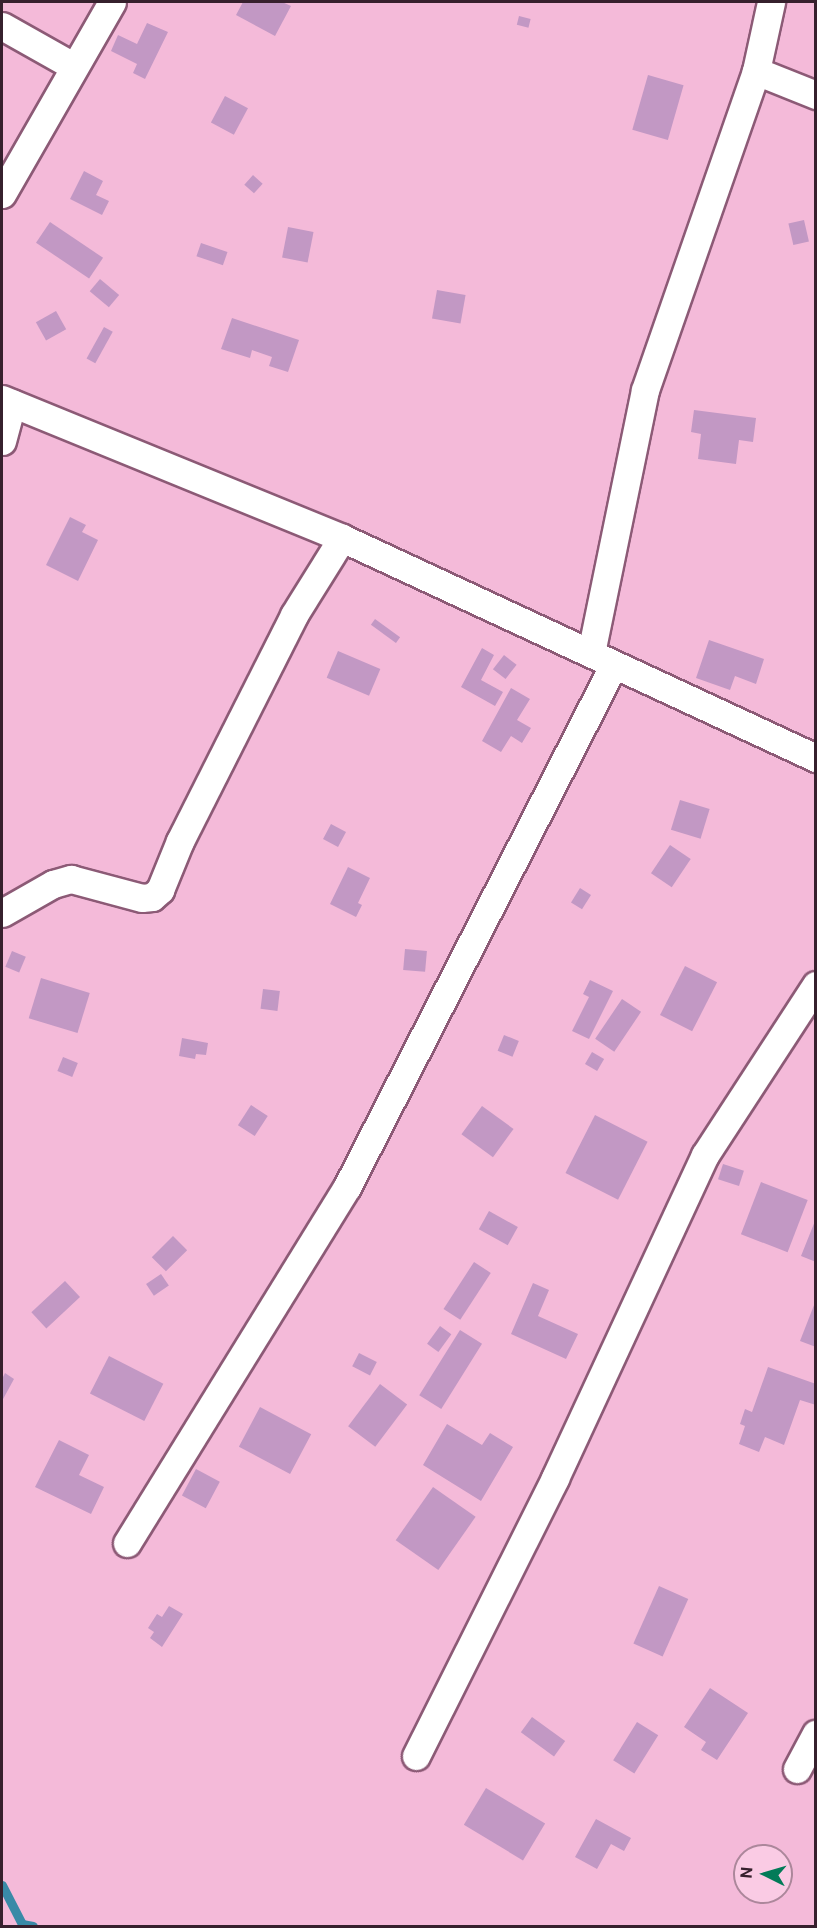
<!DOCTYPE html>
<style>
body{margin:0}
#map{position:relative;width:817px;height:1928px;overflow:hidden;background:#f4bad9;font-family:Roboto,sans-serif}
div>[style]{position:absolute}
[style*='--x']{left:calc(var(--x)*1px);top:calc(var(--y)*1px);width:calc(var(--w)*1px);rotate:calc(var(--a)*1deg)}
.stream>*{height:9px;margin:-4.5px;padding:0 4.5px;transform-origin:4.5px;border-radius:4.5px;background:#398aa7}
.building>*{inset:0;background:#c298c4;transform-origin:0 0}
.roads{filter:drop-shadow(2px 0 #8c5a76) drop-shadow(-2px 0 #8c5a76) drop-shadow(0 2px #8c5a76) drop-shadow(0 -2px #8c5a76)}
.minor>*{height:27px;margin:-13.5px;padding:0 13.5px;transform-origin:13.5px;border-radius:13.5px;background:#fff}
span{translate:-50% -50%;white-space:nowrap;text-align:center;line-height:1.15;-webkit-text-stroke:6px #facbe4;paint-order:stroke}
.frame{position:absolute;inset:0;border:3px solid #36202d;pointer-events:none}
.north{position:absolute;left:733px;top:1844px;width:60px;height:60px;box-sizing:border-box;background:#facbe4;border:2px solid #ac879b;border-radius:50%;rotate:275deg;font-size:16px;font-weight:700;line-height:24px;text-align:center;color:#36202d}
.north::after{content:'';display:block;margin:auto;width:21px;height:27px;background:#027b58;clip-path:polygon(50% 0,100% 100%,50% 72%,0 100%)}
</style>
<div id="map">
<div class="stream">
<div style="--x:2;--y:1885;--w:44;--a:62.9"></div>
<div style="--x:22;--y:1924;--w:11;--a:10"></div>
</div>
<div class="building">
<div style="clip-path:polygon(243px 2px,282px 2px,291px 6px,275px 36px,236px 15px)"></div>
<div style="left:519px;top:16px;width:12px;height:9px;rotate:14deg"></div>
<div style="clip-path:polygon(147px 23px,168px 32px,145px 79px,133px 73px,137px 64px,111px 51px,118px 35px,137px 44px)"></div>
<div style="left:648px;top:75px;width:37px;height:57px;rotate:16deg"></div>
<div style="left:225px;top:96px;width:26px;height:30px;rotate:28deg"></div>
<div style="clip-path:polygon(84px 171px,103px 181px,96px 195px,109px 201px,102px 215px,70px 199px)"></div>
<div style="left:253px;top:175px;width:13px;height:13px;rotate:42deg"></div>
<div style="left:804px;top:220px;width:22px;height:16px;rotate:77deg"></div>
<div style="left:50px;top:222px;width:64px;height:25px;rotate:34deg"></div>
<div style="left:288px;top:227px;width:26px;height:31px;rotate:11deg"></div>
<div style="left:201px;top:243px;width:28px;height:14px;rotate:19deg"></div>
<div style="left:100px;top:279px;width:25px;height:16px;rotate:40deg"></div>
<div style="left:437px;top:290px;width:29px;height:29px;rotate:10deg"></div>
<div style="left:56px;top:311px;width:21px;height:23px;rotate:61deg"></div>
<div style="clip-path:polygon(232px 318px,299px 340px,288px 372px,269px 366px,272px 357px,252px 350px,250px 358px,221px 349px)"></div>
<div style="left:104px;top:327px;width:10px;height:36px;rotate:29deg"></div>
<div style="clip-path:polygon(694px 410px,756px 418px,753px 442px,739px 440px,736px 464px,698px 459px,701px 434px,691px 432px)"></div>
<div style="clip-path:polygon(70px 517px,86px 525px,82px 532px,98px 540px,78px 581px,46px 565px)"></div>
<div style="left:375px;top:619px;width:31px;height:7px;rotate:36deg"></div>
<div style="clip-path:polygon(709px 640px,764px 659px,756px 684px,735px 676px,730px 690px,696px 678px)"></div>
<div style="clip-path:polygon(482px 648px,494px 655px,481px 680px,503px 692px,495px 706px,461px 687px)"></div>
<div style="left:338px;top:651px;width:46px;height:29px;rotate:23deg"></div>
<div style="left:504px;top:655px;width:16px;height:18px;rotate:38deg"></div>
<div style="clip-path:polygon(511px 688px,530px 699px,517px 720px,531px 728px,522px 743px,511px 736px,501px 752px,482px 741px)"></div>
<div style="left:680px;top:800px;width:31px;height:31px;rotate:17deg"></div>
<div style="left:331px;top:824px;width:17px;height:17px;rotate:28deg"></div>
<div style="left:670px;top:845px;width:25px;height:34px;rotate:34deg"></div>
<div style="clip-path:polygon(348px 867px,370px 878px,358px 903px,362px 905px,356px 917px,330px 904px)"></div>
<div style="left:580px;top:888px;width:13px;height:17px;rotate:32deg"></div>
<div style="left:405px;top:949px;width:22px;height:21px;rotate:5deg"></div>
<div style="left:12px;top:951px;width:15px;height:17px;rotate:23deg"></div>
<div style="left:685px;top:966px;width:36px;height:55px;rotate:27deg"></div>
<div style="left:41px;top:978px;width:51px;height:42px;rotate:17deg"></div>
<div style="clip-path:polygon(590px 980px,613px 991px,589px 1039px,572px 1031px,589px 997px,583px 994px)"></div>
<div style="left:263px;top:989px;width:17px;height:20px;rotate:7deg"></div>
<div style="left:622px;top:999px;width:23px;height:48px;rotate:34deg"></div>
<div style="left:504px;top:1035px;width:16px;height:17px;rotate:22deg"></div>
<div style="clip-path:polygon(182px 1038px,208px 1043px,206px 1055px,196px 1054px,195px 1059px,179px 1056px)"></div>
<div style="left:592px;top:1052px;width:14px;height:14px;rotate:30deg"></div>
<div style="left:63px;top:1057px;width:16px;height:15px;rotate:22deg"></div>
<div style="left:251px;top:1105px;width:20px;height:24px;rotate:33deg"></div>
<div style="left:482px;top:1106px;width:39px;height:35px;rotate:36deg"></div>
<div style="left:595px;top:1115px;width:59px;height:65px;rotate:27deg"></div>
<div style="left:723px;top:1164px;width:22px;height:16px;rotate:18deg"></div>
<div style="left:761px;top:1182px;width:50px;height:56px;rotate:21deg"></div>
<div style="left:489px;top:1211px;width:33px;height:21px;rotate:29deg"></div>
<div style="clip-path:polygon(815px 1221px,816px 1221px,816px 1262px,801px 1256px)"></div>
<div style="left:173px;top:1236px;width:20px;height:30px;rotate:45deg"></div>
<div style="left:474px;top:1262px;width:20px;height:56px;rotate:33deg"></div>
<div style="left:161px;top:1274px;width:14px;height:18px;rotate:56deg"></div>
<div style="left:65px;top:1281px;width:22px;height:46px;rotate:47deg"></div>
<div style="clip-path:polygon(533px 1283px,549px 1290px,538px 1316px,578px 1334px,566px 1359px,511px 1334px)"></div>
<div style="clip-path:polygon(816px 1300px,816px 1347px,800px 1341px)"></div>
<div style="left:440px;top:1326px;width:14px;height:22px;rotate:36deg"></div>
<div style="left:460px;top:1330px;width:26px;height:77px;rotate:32deg"></div>
<div style="left:359px;top:1353px;width:20px;height:15px;rotate:27deg"></div>
<div style="left:109px;top:1356px;width:61px;height:42px;rotate:27deg"></div>
<div style="clip-path:polygon(768px 1367px,816px 1384px,816px 1405px,800px 1400px,784px 1445px,765px 1437px,759px 1452px,739px 1444px,745px 1426px,740px 1424px,745px 1409px,752px 1412px)"></div>
<div style="clip-path:polygon(5px 1373px,14px 1379px,2px 1401px,2px 1379px)"></div>
<div style="left:380px;top:1384px;width:34px;height:53px;rotate:37deg"></div>
<div style="left:260px;top:1407px;width:58px;height:45px;rotate:28deg"></div>
<div style="clip-path:polygon(447px 1424px,482px 1445px,490px 1433px,513px 1447px,481px 1501px,423px 1465px)"></div>
<div style="clip-path:polygon(59px 1440px,89px 1455px,79px 1475px,104px 1487px,91px 1514px,35px 1487px)"></div>
<div style="left:196px;top:1469px;width:27px;height:30px;rotate:28deg"></div>
<div style="left:433px;top:1487px;width:52px;height:65px;rotate:35deg"></div>
<div style="left:659px;top:1586px;width:32px;height:63px;rotate:24deg"></div>
<div style="clip-path:polygon(169px 1606px,183px 1614px,162px 1647px,150px 1638px,154px 1632px,148px 1628px,157px 1614px,162px 1617px)"></div>
<div style="clip-path:polygon(710px 1688px,748px 1713px,717px 1760px,701px 1750px,706px 1742px,684px 1727px)"></div>
<div style="left:532px;top:1717px;width:41px;height:19px;rotate:36deg"></div>
<div style="left:637px;top:1722px;width:25px;height:45px;rotate:32deg"></div>
<div style="left:486px;top:1788px;width:69px;height:43px;rotate:31deg"></div>
<div style="clip-path:polygon(596px 1819px,631px 1838px,624px 1851px,611px 1844px,597px 1869px,575px 1857px)"></div>
</div>
<div class="roads">
<div class="minor">
<div style="--x:2;--y:26;--w:81;--a:29.4"></div>
<div style="--x:756;--y:71;--w:65;--a:21.8"></div>
<div style="--x:2;--y:194;--w:221;--a:-60.2"></div>
<div style="--x:2;--y:399;--w:367;--a:22.2"></div>
<div style="--x:342;--y:538;--w:523;--a:24.9"></div>
<div style="--x:2;--y:441;--w:39;--a:-75"></div>
<div style="--x:591;--y:653;--w:268;--a:-78.4"></div>
<div style="--x:645;--y:390;--w:338;--a:-70.8"></div>
<div style="--x:756;--y:71;--w:71;--a:-77.7"></div>
<div style="--x:2;--y:913;--w:59;--a:-29.6"></div>
<div style="--x:53;--y:884;--w:19;--a:-16"></div>
<div style="--x:71;--y:879;--w:73;--a:15"></div>
<div style="--x:142;--y:898;--w:10;--a:-6"></div>
<div style="--x:152;--y:897;--w:11;--a:-41"></div>
<div style="--x:160;--y:890;--w:53;--a:-67.8"></div>
<div style="--x:180;--y:841;--w:253;--a:-63.2"></div>
<div style="--x:294;--y:615;--w:91;--a:-58.1"></div>
<div style="--x:127;--y:1543;--w:418;--a:-58.3"></div>
<div style="--x:347;--y:1187;--w:587;--a:-62.95"></div>
<div style="--x:416;--y:1756;--w:311;--a:-63.4"></div>
<div style="--x:555;--y:1478;--w:356;--a:-65.1"></div>
<div style="--x:705;--y:1155;--w:203;--a:-56.9"></div>
<div style="--x:797;--y:1769;--w:40;--a:-62"></div>
</div>
</div>
<div class="frame"></div>
<div class="north">N</div>
</div>
